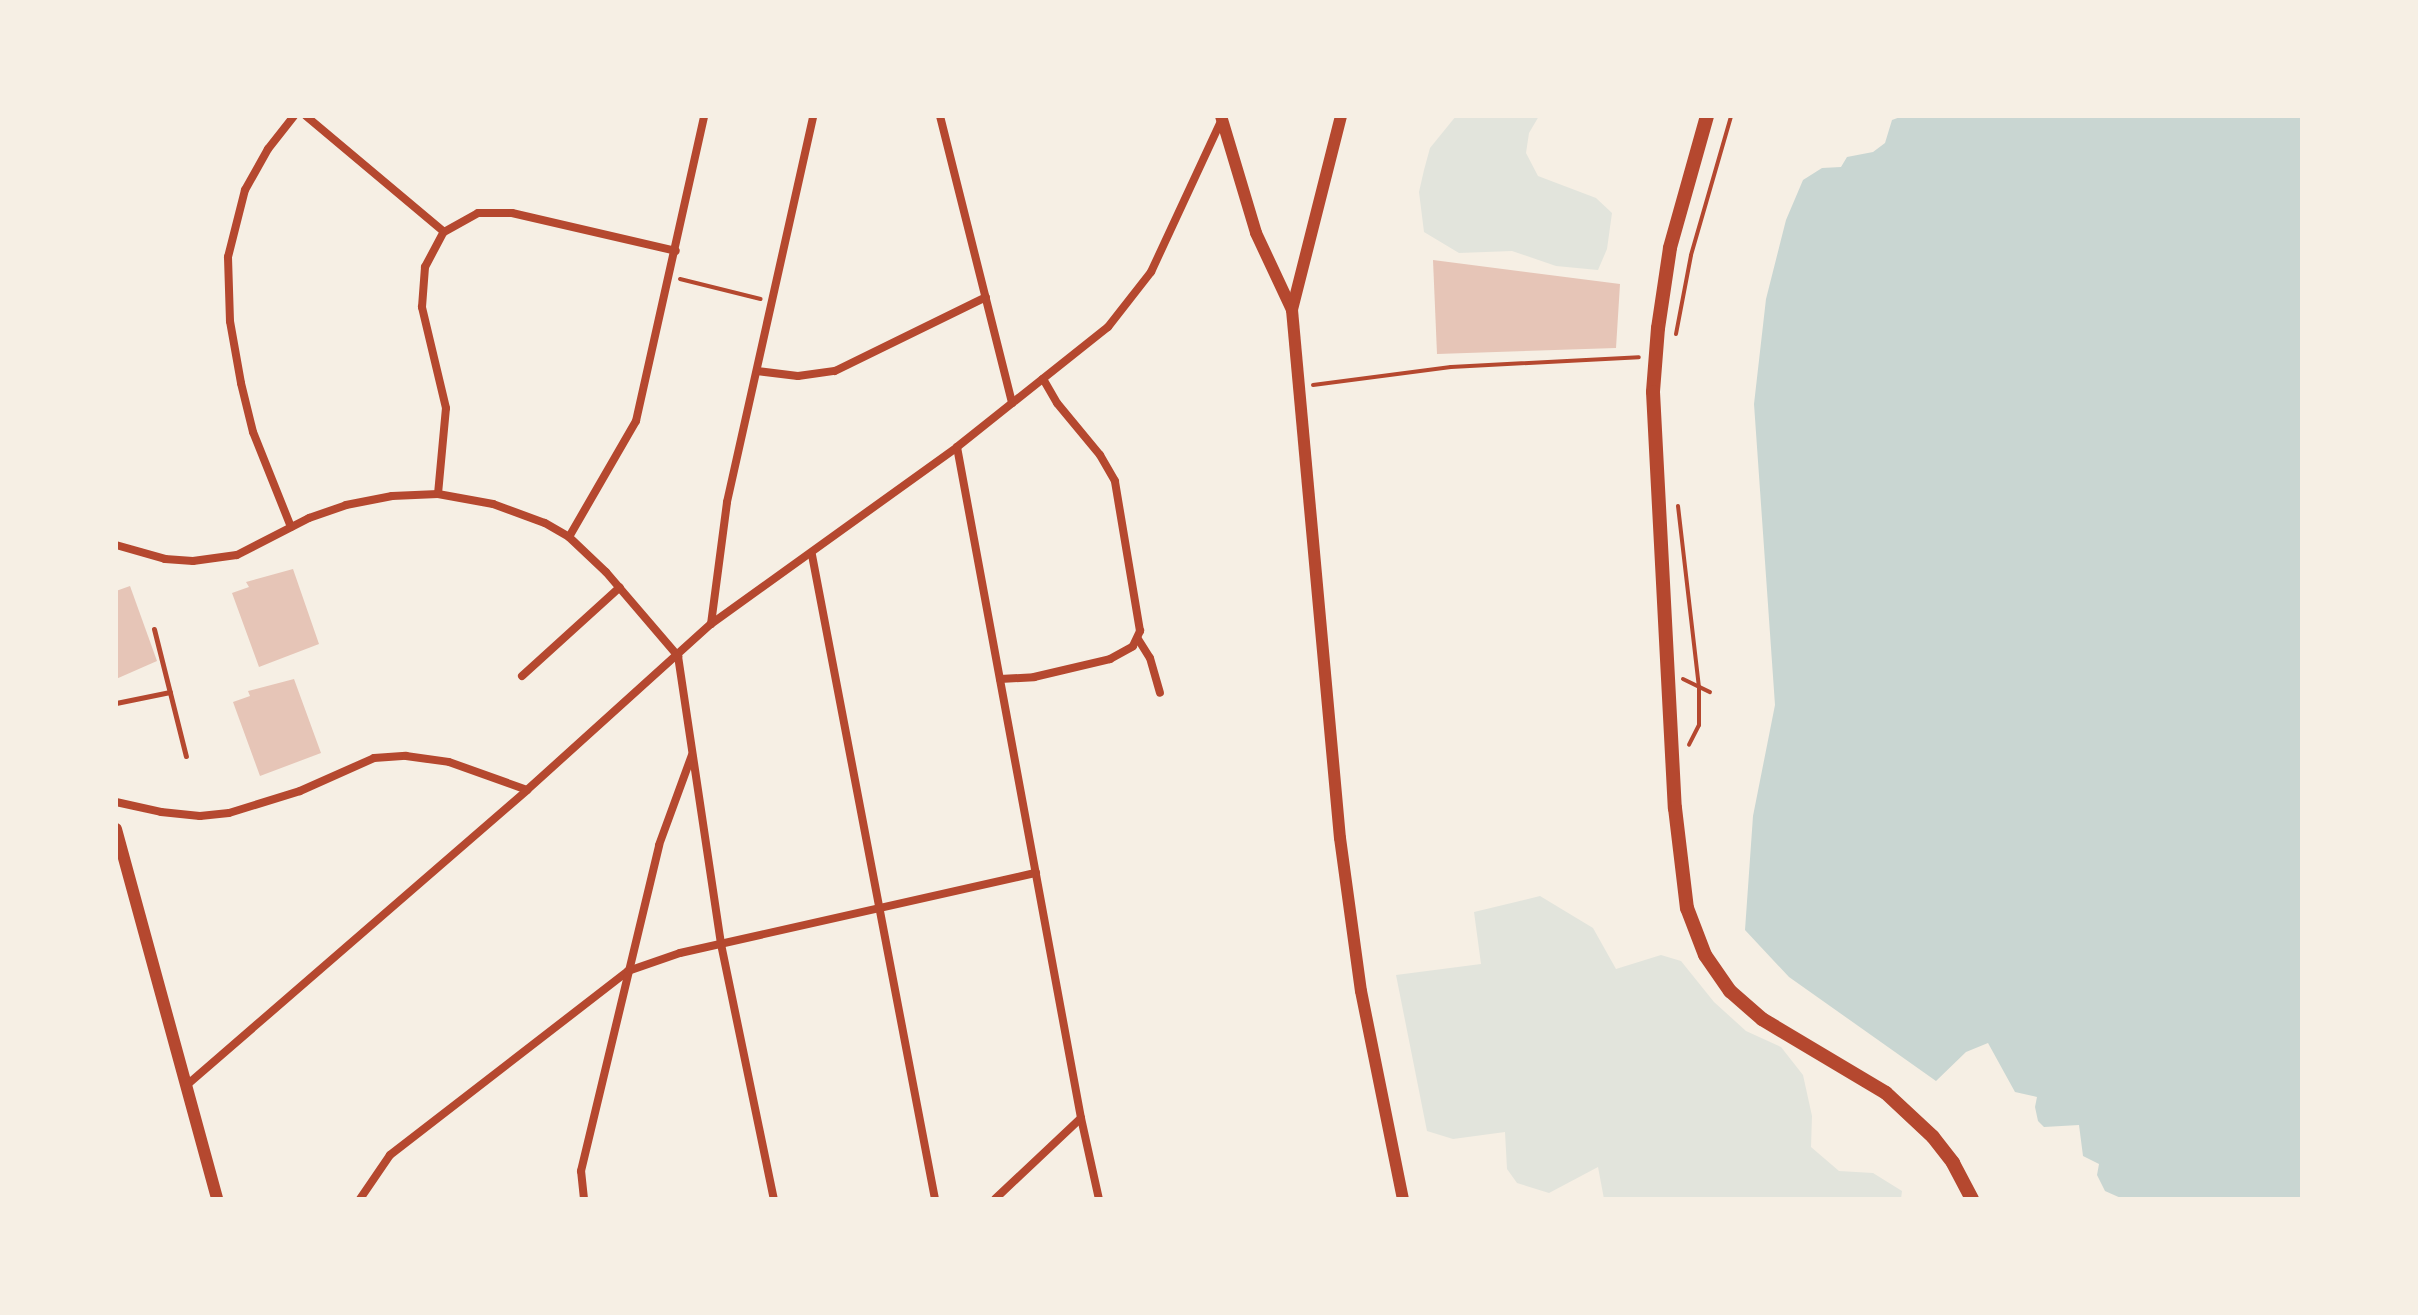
<!DOCTYPE html>
<style>
body{margin:0}
#map{position:relative;width:2418px;height:1315px;overflow:hidden;background:#f6efe4;font-family:"Archivo Narrow",sans-serif}
div>[style]{position:absolute}
[style*='--x']{left:calc(var(--x)*1px);top:calc(var(--y)*1px);width:calc(var(--w)*1px);rotate:calc(var(--a)*1deg)}
.green>*{inset:0;background:#e2e4dc}
.water>*{inset:0;background:#c9d6d2}
.building>*{inset:0;background:#e6c5b7}
.path>*{height:4px;margin:-2px;padding:0 2px;transform-origin:2px;border-radius:2px;background:#b5482f}
.service>*{height:5px;margin:-2.5px;padding:0 2.5px;transform-origin:2.5px;border-radius:2.5px;background:#b5482f}
.minor>*{height:8px;margin:-4px;padding:0 4px;transform-origin:4px;border-radius:4px;background:#b5482f}
.tertiary>*{height:12px;margin:-6px;padding:0 6px;transform-origin:6px;border-radius:6px;background:#b5482f}
.secondary>*{height:14px;margin:-7px;padding:0 7px;transform-origin:7px;border-radius:7px;background:#b5482f}
span{translate:-50% -50%;white-space:nowrap;text-align:center;line-height:1.15;-webkit-text-stroke:7px #f6efe4;paint-order:stroke}
.frame{position:absolute;inset:0;border:118px solid #f6efe4;pointer-events:none}
</style>
<div id="map">
<div class="green">
<div style="clip-path:polygon(1456px 116px,1539px 116px,1529px 133px,1526px 153px,1538px 176px,1596px 198px,1612px 213px,1607px 249px,1598px 270px,1556px 266px,1512px 251px,1459px 253px,1424px 232px,1419px 192px,1424px 170px,1430px 148px)"></div>
<div style="clip-path:polygon(1540px 896px,1593px 928px,1616px 969px,1661px 955px,1681px 961px,1714px 1002px,1746px 1031px,1781px 1047px,1803px 1075px,1812px 1116px,1811px 1147px,1839px 1171px,1873px 1173px,1902px 1191px,1901px 1199px,1604px 1199px,1598px 1167px,1549px 1193px,1517px 1183px,1507px 1169px,1505px 1132px,1453px 1139px,1427px 1131px,1396px 975px,1481px 964px,1474px 912px)"></div>
</div>
<div class="water">
<div style="clip-path:polygon(1903px 116px,2302px 116px,2302px 1199px,2123px 1199px,2105px 1191px,2097px 1175px,2099px 1164px,2083px 1156px,2079px 1125px,2044px 1127px,2038px 1121px,2035px 1107px,2037px 1097px,2015px 1092px,1988px 1043px,1966px 1052px,1936px 1081px,1789px 977px,1745px 930px,1753px 816px,1775px 705px,1754px 404px,1766px 299px,1786px 220px,1803px 180px,1822px 168px,1841px 167px,1847px 157px,1873px 152px,1885px 143px,1892px 120px)"></div>
</div>
<div class="building">
<div style="clip-path:polygon(1433px 260px,1620px 284px,1616px 348px,1437px 354px)"></div>
<div style="clip-path:polygon(293px 569px,319px 644px,259px 667px,232px 593px,249px 587px,246px 582px)"></div>
<div style="clip-path:polygon(130px 586px,157px 661px,116px 679px,116px 591px)"></div>
<div style="clip-path:polygon(294px 679px,321px 753px,260px 776px,233px 702px,250px 696px,248px 691px)"></div>
</div>
<div class="path">
<div style="--x:680;--y:279;--w:83;--a:13.9"></div>
<div style="--x:1676;--y:334;--w:80;--a:-79.2"></div>
<div style="--x:1691;--y:255;--w:145;--a:-73.9"></div>
<div style="--x:1313;--y:385;--w:139;--a:-7.4"></div>
<div style="--x:1451;--y:367;--w:188;--a:-3"></div>
<div style="--x:1678;--y:506;--w:182;--a:83.4"></div>
<div style="--x:1699;--y:687;--w:38;--a:90"></div>
<div style="--x:1699;--y:725;--w:22;--a:117"></div>
<div style="--x:1683;--y:679;--w:30;--a:26"></div>
</div>
<div class="service">
<div style="--x:154;--y:629;--w:131;--a:75.9"></div>
<div style="--x:116;--y:703;--w:55;--a:-11.5"></div>
</div>
<div class="minor">
<div style="--x:306;--y:116;--w:180;--a:40"></div>
<div style="--x:940;--y:116;--w:296;--a:75.9"></div>
<div style="--x:757;--y:371;--w:41;--a:7"></div>
<div style="--x:798;--y:376;--w:37;--a:-8"></div>
<div style="--x:835;--y:371;--w:168;--a:-26.1"></div>
<div style="--x:957;--y:447;--w:682;--a:79.53"></div>
<div style="--x:1081;--y:1118;--w:83;--a:77.5"></div>
<div style="--x:438;--y:494;--w:86;--a:-84.7"></div>
<div style="--x:446;--y:408;--w:104;--a:-103.4"></div>
<div style="--x:422;--y:307;--w:40;--a:-85.7"></div>
<div style="--x:425;--y:267;--w:40;--a:-62"></div>
<div style="--x:444;--y:232;--w:39;--a:-29"></div>
<div style="--x:478;--y:213;--w:34;--a:0"></div>
<div style="--x:512;--y:213;--w:168;--a:13"></div>
<div style="--x:291;--y:527;--w:102;--a:-111.8"></div>
<div style="--x:253;--y:432;--w:50;--a:-103.8"></div>
<div style="--x:241;--y:383;--w:63;--a:-100.1"></div>
<div style="--x:230;--y:321;--w:64;--a:-91.8"></div>
<div style="--x:228;--y:257;--w:69;--a:-75.8"></div>
<div style="--x:245;--y:190;--w:47;--a:-60.7"></div>
<div style="--x:268;--y:149;--w:42;--a:-51.8"></div>
<div style="--x:569;--y:537;--w:134;--a:-60"></div>
<div style="--x:636;--y:421;--w:312;--a:-77.4"></div>
<div style="--x:116;--y:545;--w:51;--a:15.9"></div>
<div style="--x:165;--y:559;--w:28;--a:4"></div>
<div style="--x:193;--y:561;--w:44;--a:-7.8"></div>
<div style="--x:237;--y:555;--w:81;--a:-27.2"></div>
<div style="--x:309;--y:518;--w:39;--a:-19"></div>
<div style="--x:346;--y:505;--w:47;--a:-11.1"></div>
<div style="--x:392;--y:496;--w:46;--a:-2.5"></div>
<div style="--x:438;--y:494;--w:56;--a:10.3"></div>
<div style="--x:493;--y:504;--w:55;--a:20.1"></div>
<div style="--x:545;--y:523;--w:28;--a:30"></div>
<div style="--x:569;--y:537;--w:51;--a:43.4"></div>
<div style="--x:606;--y:572;--w:111;--a:49.4"></div>
<div style="--x:678;--y:656;--w:291;--a:81.5"></div>
<div style="--x:721;--y:944;--w:260;--a:78.3"></div>
<div style="--x:812;--y:555;--w:656;--a:79.19"></div>
<div style="--x:711;--y:624;--w:123;--a:-82.5"></div>
<div style="--x:727;--y:502;--w:395;--a:-77.4"></div>
<div style="--x:1138;--y:639;--w:22;--a:58"></div>
<div style="--x:1150;--y:658;--w:36;--a:74"></div>
<div style="--x:522;--y:676;--w:132;--a:-42.2"></div>
<div style="--x:1000;--y:679;--w:34;--a:-3"></div>
<div style="--x:1034;--y:677;--w:78;--a:-13.3"></div>
<div style="--x:1110;--y:659;--w:26;--a:-29"></div>
<div style="--x:1133;--y:646;--w:17;--a:-65"></div>
<div style="--x:1140;--y:631;--w:152;--a:-99.5"></div>
<div style="--x:1115;--y:481;--w:30;--a:-120"></div>
<div style="--x:1100;--y:455;--w:67;--a:-129.6"></div>
<div style="--x:1057;--y:403;--w:28;--a:-120"></div>
<div style="--x:116;--y:802;--w:46;--a:12.5"></div>
<div style="--x:161;--y:812;--w:39;--a:6"></div>
<div style="--x:200;--y:816;--w:29;--a:-6"></div>
<div style="--x:229;--y:813;--w:74;--a:-17.2"></div>
<div style="--x:300;--y:791;--w:81;--a:-24"></div>
<div style="--x:374;--y:758;--w:32;--a:-4"></div>
<div style="--x:406;--y:756;--w:43;--a:7.9"></div>
<div style="--x:449;--y:762;--w:83;--a:19.7"></div>
<div style="--x:188;--y:1084;--w:449;--a:-40.9"></div>
<div style="--x:527;--y:790;--w:248;--a:-42.1"></div>
<div style="--x:711;--y:624;--w:303;--a:-35.7"></div>
<div style="--x:957;--y:447;--w:193;--a:-38.5"></div>
<div style="--x:1108;--y:327;--w:70;--a:-52"></div>
<div style="--x:1151;--y:272;--w:166;--a:-65.1"></div>
<div style="--x:360;--y:1199;--w:53;--a:-55.7"></div>
<div style="--x:390;--y:1155;--w:301;--a:-37.7"></div>
<div style="--x:628;--y:971;--w:55;--a:-19.1"></div>
<div style="--x:680;--y:953;--w:365;--a:-12.7"></div>
<div style="--x:584;--y:1199;--w:28;--a:-96"></div>
<div style="--x:581;--y:1171;--w:335;--a:-76.5"></div>
<div style="--x:659;--y:845;--w:96;--a:-69.9"></div>
<div style="--x:995;--y:1199;--w:118;--a:-43.3"></div>
</div>
<div class="tertiary">
<div style="--x:1221;--y:116;--w:122;--a:73.3"></div>
<div style="--x:1256;--y:233;--w:85;--a:64.9"></div>
<div style="--x:1341;--y:116;--w:200;--a:104.2"></div>
<div style="--x:1292;--y:310;--w:530;--a:84.81"></div>
<div style="--x:1340;--y:838;--w:154;--a:82.2"></div>
<div style="--x:1361;--y:991;--w:212;--a:78.6"></div>
<div style="--x:116;--y:829;--w:384;--a:74.7"></div>
</div>
<div class="secondary">
<div style="--x:1707;--y:116;--w:137;--a:105.7"></div>
<div style="--x:1670;--y:248;--w:81;--a:98.5"></div>
<div style="--x:1658;--y:328;--w:64;--a:94.5"></div>
<div style="--x:1653;--y:392;--w:417;--a:87"></div>
<div style="--x:1675;--y:808;--w:101;--a:83.2"></div>
<div style="--x:1687;--y:908;--w:50;--a:69"></div>
<div style="--x:1705;--y:955;--w:44;--a:55.2"></div>
<div style="--x:1730;--y:991;--w:43;--a:41.2"></div>
<div style="--x:1762;--y:1019;--w:144;--a:30.8"></div>
<div style="--x:1886;--y:1093;--w:64;--a:43.1"></div>
<div style="--x:1933;--y:1137;--w:33;--a:52"></div>
<div style="--x:1953;--y:1163;--w:41;--a:62.2"></div>
</div>
<div class="frame"></div>
</div>
